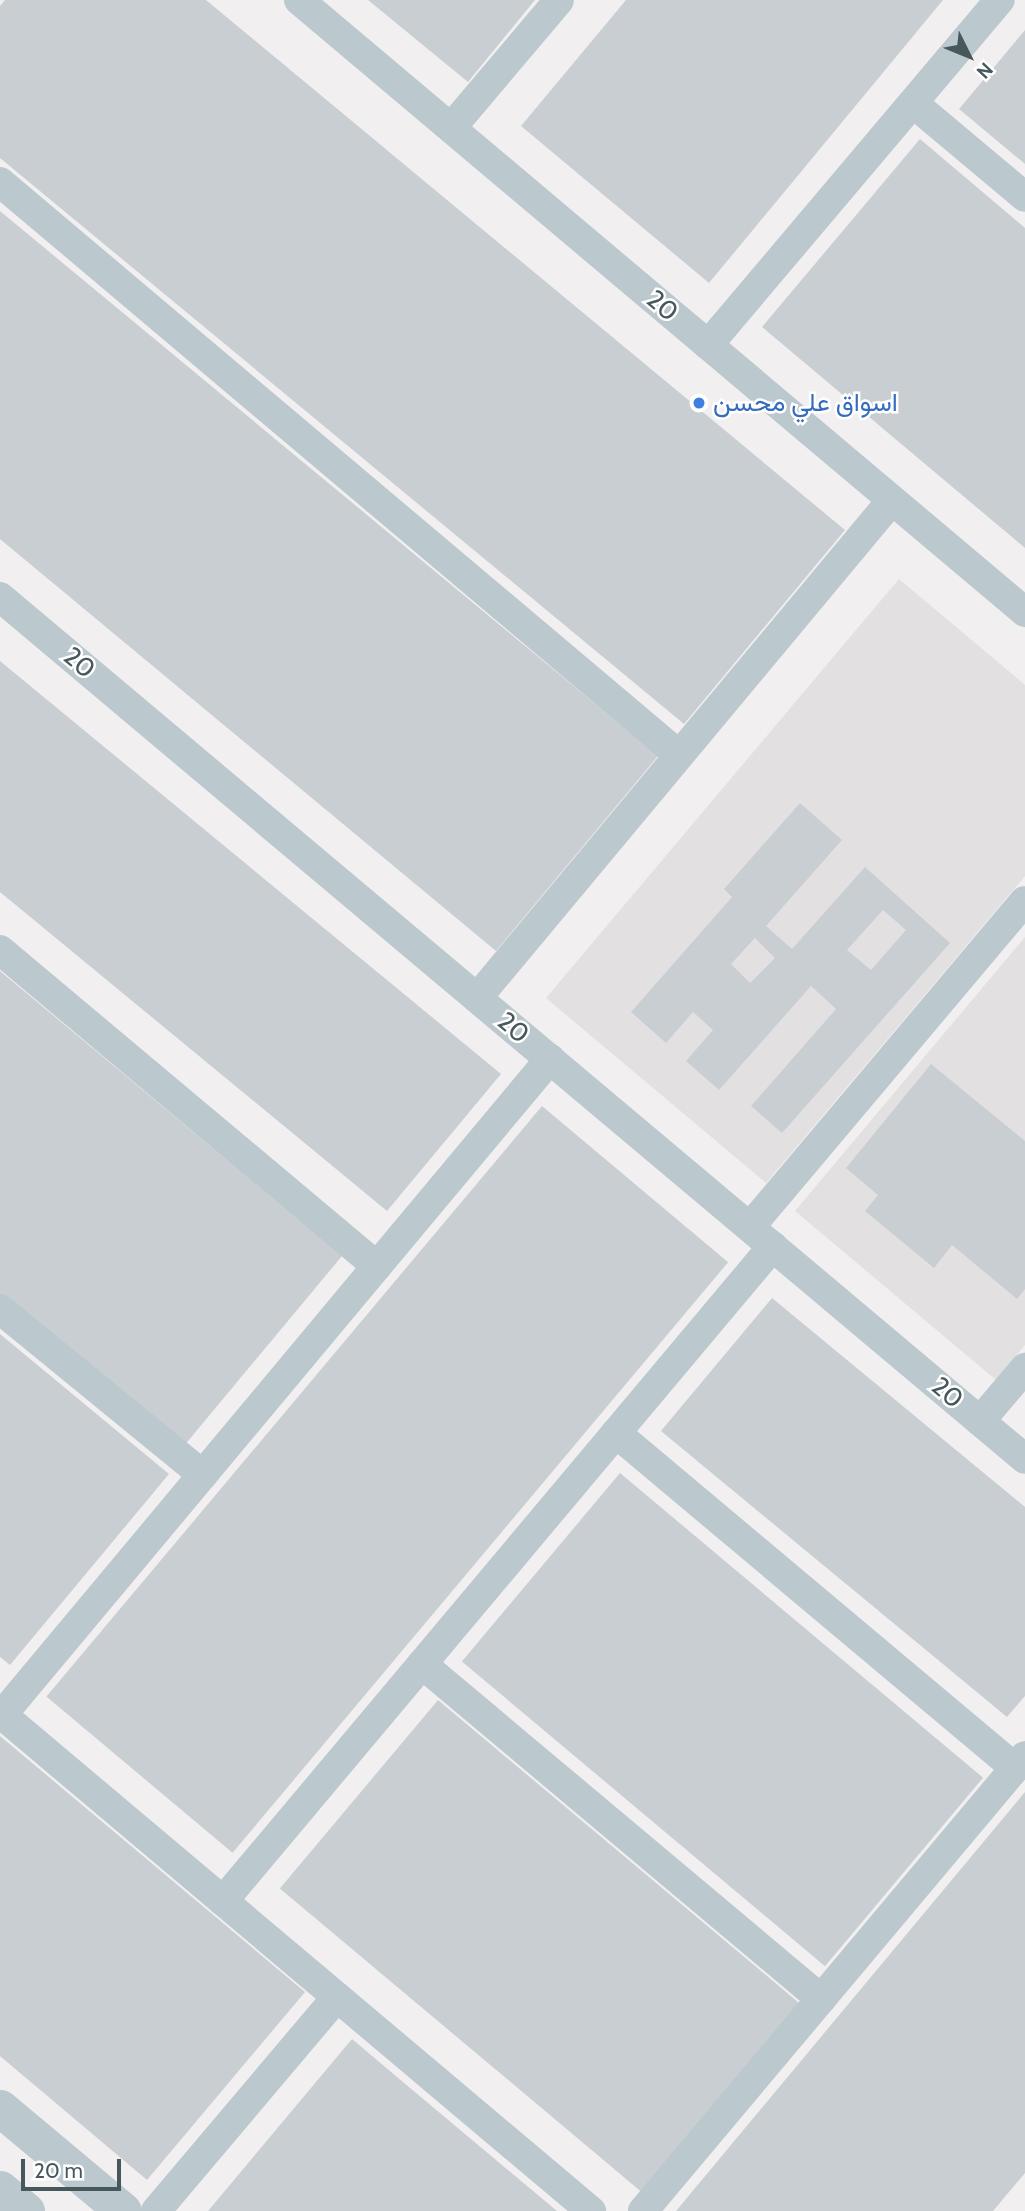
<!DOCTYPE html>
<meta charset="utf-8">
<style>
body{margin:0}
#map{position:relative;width:1025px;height:2211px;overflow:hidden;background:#f2eff0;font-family:Cabin,Vazirmatn,sans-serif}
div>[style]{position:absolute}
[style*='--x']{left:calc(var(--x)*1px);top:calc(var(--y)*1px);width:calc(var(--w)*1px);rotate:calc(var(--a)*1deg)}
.education>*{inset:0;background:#e3e0e2}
.building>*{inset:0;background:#c9ced2;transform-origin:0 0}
.minor>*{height:30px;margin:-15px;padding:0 15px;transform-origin:15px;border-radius:15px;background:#bbc8cd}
.tertiary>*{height:37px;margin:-18.5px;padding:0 18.5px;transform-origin:18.5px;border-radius:18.5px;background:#bbc8cd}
.dots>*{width:19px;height:19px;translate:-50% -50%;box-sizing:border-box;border:4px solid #fff;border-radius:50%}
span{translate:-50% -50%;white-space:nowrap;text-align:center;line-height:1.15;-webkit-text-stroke:5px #fff;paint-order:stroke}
.street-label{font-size:26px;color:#47585d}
.shop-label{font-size:26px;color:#366cbe}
.left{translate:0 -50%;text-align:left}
.north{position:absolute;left:934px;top:21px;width:70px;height:70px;-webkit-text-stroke:5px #fff;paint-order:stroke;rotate:133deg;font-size:19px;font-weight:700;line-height:28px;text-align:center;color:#47585d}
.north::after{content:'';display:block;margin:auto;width:24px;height:32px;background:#47585d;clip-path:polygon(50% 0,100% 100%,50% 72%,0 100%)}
.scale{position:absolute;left:21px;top:2159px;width:100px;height:32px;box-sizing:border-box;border:4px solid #47585d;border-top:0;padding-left:9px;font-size:21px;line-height:24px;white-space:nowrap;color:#47585d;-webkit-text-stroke:5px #fff;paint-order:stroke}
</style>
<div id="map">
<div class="education">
<div style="clip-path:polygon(899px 579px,1025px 685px,1025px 876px,766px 1183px,546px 998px)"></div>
<div style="clip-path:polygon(1025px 937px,1025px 1345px,996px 1380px,795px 1211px)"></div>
</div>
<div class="building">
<div style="clip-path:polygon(5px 0,206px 0,845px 530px,684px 724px,0 158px,0 6px)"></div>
<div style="clip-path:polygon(368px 0,535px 0,468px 82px)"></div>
<div style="clip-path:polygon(626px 0,943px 0,709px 283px,521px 126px)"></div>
<div style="clip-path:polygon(1025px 30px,1025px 164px,959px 109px)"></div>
<div style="clip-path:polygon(920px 139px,1025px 228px,1025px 548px,762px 327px)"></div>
<div style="clip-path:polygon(0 211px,658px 756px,496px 951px,0 539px)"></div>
<div style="clip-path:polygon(0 661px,501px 1074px,387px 1211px,0 892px)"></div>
<div style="clip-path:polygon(evenodd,800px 803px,842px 840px,766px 926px,792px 949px,865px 867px,950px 943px,782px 1133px,751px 1106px,836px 1009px,811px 986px,719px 1090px,686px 1061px,713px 1030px,693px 1012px,666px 1043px,631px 1012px,732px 897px,724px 889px,800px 803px,883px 910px,906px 930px,871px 970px,847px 950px,883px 910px,800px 803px,755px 938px,775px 958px,750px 983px,731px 964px,755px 938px)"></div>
<div style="clip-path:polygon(0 971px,342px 1256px,183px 1447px,0 1296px)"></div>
<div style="clip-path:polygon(931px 1064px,1025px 1141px,1025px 1289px,1017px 1299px,952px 1245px,934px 1268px,865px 1211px,878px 1195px,846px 1168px)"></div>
<div style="left:542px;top:1106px;width:243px;height:771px;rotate:40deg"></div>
<div style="clip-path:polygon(772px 1298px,1025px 1507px,1025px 1696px,1007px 1717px,661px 1431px)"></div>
<div style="clip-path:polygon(0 1334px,169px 1474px,10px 1665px,0 1657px)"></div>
<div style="left:620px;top:1473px;width:474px;height:246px;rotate:40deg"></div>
<div style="left:438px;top:1700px;width:474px;height:246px;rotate:40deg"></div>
<div style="clip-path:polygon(0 1736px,305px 1992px,147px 2180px,0 2056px)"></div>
<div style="clip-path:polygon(1025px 1792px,1025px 2173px,993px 2211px,676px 2211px)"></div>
<div style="clip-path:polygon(352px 2039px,397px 2077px,557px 2211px,208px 2211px)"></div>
</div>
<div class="minor">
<div style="--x:299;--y:0;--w:950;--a:40.13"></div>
<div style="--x:913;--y:103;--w:146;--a:40"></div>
<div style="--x:451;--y:128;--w:167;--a:-49.8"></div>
<div style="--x:0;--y:182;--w:888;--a:40.16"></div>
<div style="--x:708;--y:345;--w:452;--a:-49.8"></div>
<div style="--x:0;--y:597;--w:1339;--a:40.06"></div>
<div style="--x:0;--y:950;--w:492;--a:40"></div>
<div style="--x:477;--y:998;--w:648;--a:-50.19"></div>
<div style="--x:750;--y:1227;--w:426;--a:-49.9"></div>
<div style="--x:0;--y:1309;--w:262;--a:39.3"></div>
<div style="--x:980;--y:1421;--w:70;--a:-49.7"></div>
<div style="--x:616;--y:1433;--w:521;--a:40.02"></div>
<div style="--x:422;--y:1664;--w:521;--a:40.02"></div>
<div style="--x:0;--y:1713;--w:773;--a:40.12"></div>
<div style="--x:2;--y:1715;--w:855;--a:-50.13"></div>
<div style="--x:223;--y:1901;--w:855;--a:-49.98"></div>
<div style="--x:156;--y:2211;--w:280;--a:-49.8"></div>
<div style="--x:643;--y:2211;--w:594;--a:-49.98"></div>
</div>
<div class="tertiary">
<div style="--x:0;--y:2108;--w:160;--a:39.9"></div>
<div style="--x:0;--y:2189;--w:34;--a:40"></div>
</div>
<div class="dots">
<div style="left:699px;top:403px;background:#3f7fe0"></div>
</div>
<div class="street-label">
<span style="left:662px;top:306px;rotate:40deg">20</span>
<span style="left:79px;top:663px;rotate:40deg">20</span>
<span style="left:513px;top:1028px;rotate:40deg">20</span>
<span style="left:947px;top:1393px;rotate:40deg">20</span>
</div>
<div class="shop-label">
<span class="left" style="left:713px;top:403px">اسواق علي محسن</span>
</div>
<div class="north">N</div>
<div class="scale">20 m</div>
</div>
